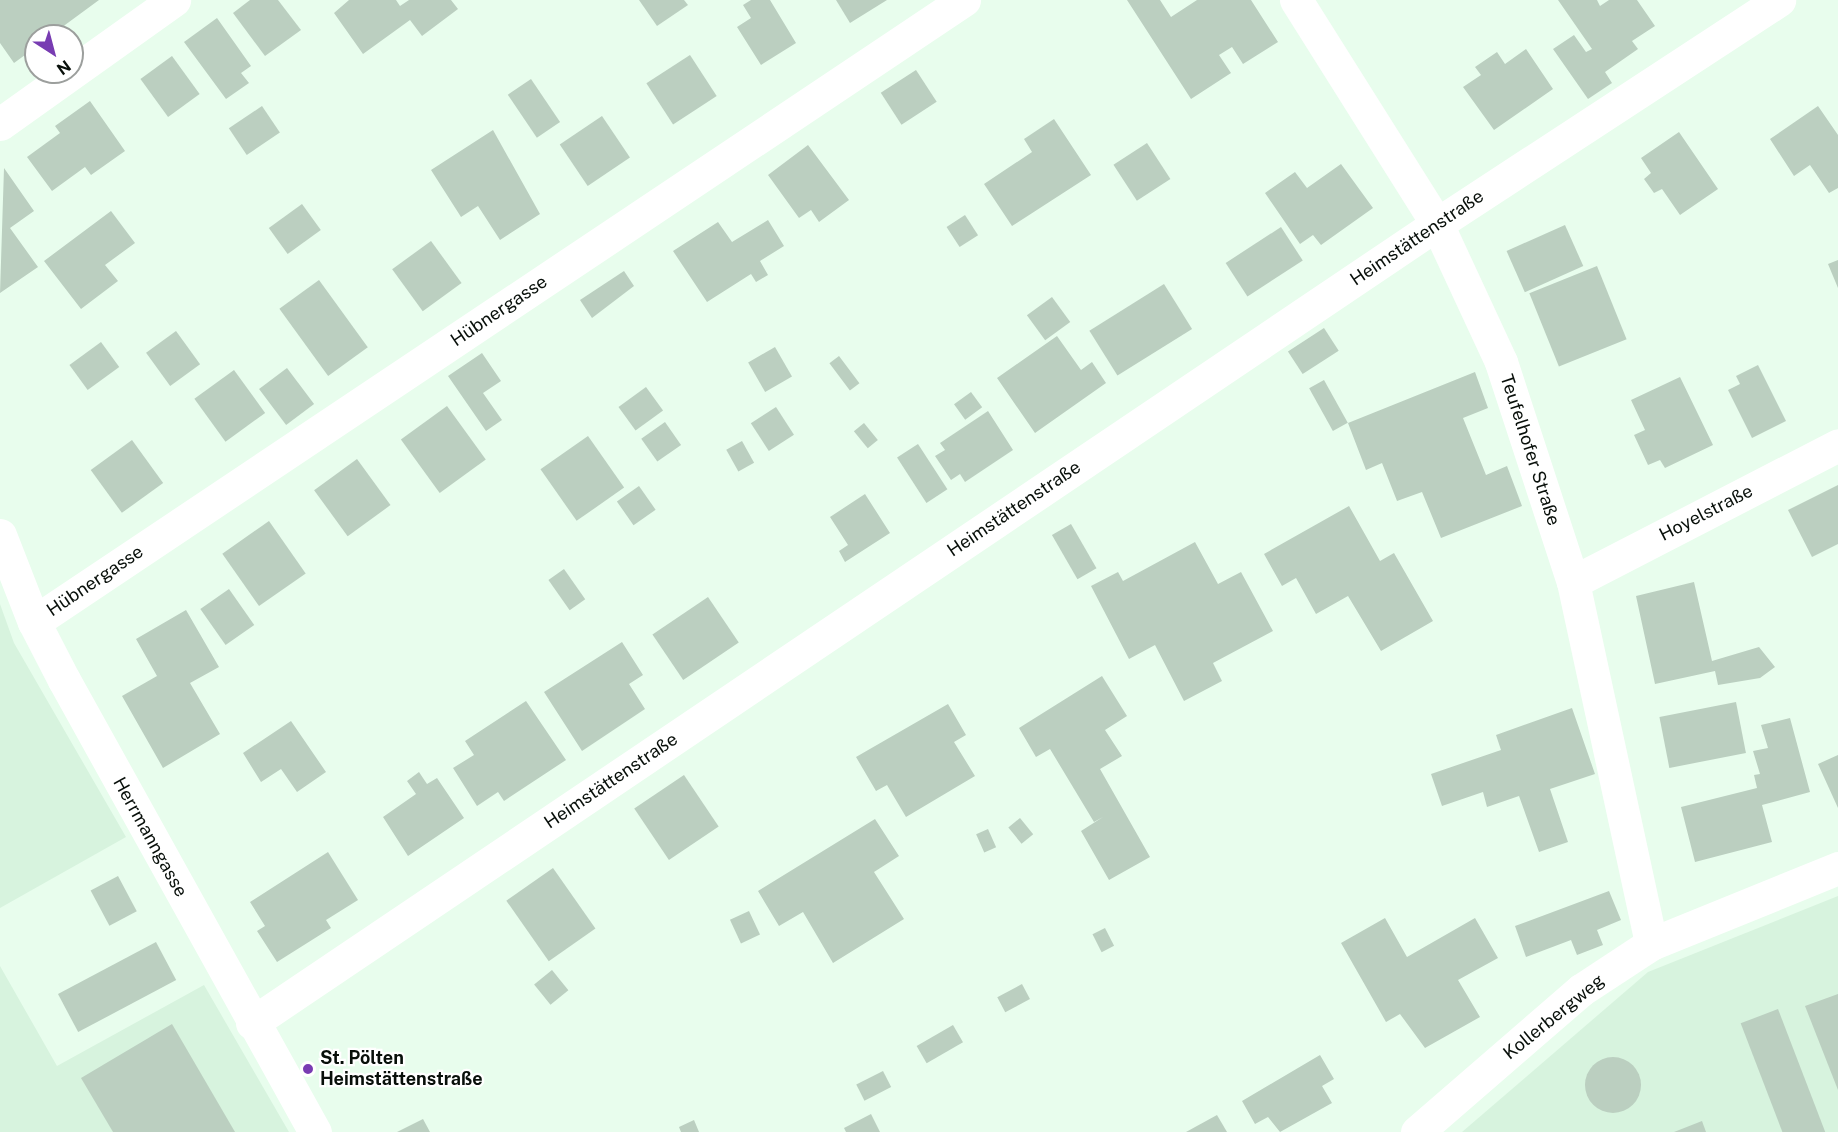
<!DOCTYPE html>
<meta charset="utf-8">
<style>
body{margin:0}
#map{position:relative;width:1838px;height:1132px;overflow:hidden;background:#e8fded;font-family:"Public Sans",sans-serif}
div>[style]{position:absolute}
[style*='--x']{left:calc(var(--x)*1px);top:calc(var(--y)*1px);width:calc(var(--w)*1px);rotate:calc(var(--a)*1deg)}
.built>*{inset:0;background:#d7f3de}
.building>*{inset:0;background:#bbcfc0;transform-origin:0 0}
.round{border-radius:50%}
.street>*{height:33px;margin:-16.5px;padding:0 16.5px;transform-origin:16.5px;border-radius:16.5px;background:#fff}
.dots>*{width:16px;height:16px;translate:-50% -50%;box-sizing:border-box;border:3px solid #fff;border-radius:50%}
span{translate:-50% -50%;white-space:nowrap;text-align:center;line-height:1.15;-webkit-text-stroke:4.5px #fff;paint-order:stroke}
.street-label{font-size:18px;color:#080f0a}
.poi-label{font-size:18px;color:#080f0a;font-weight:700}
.left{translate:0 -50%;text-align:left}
.north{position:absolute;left:24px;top:24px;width:60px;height:60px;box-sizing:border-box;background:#fff;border:2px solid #9c9f9d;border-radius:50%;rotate:144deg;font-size:16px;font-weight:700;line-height:24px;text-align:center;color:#080f0a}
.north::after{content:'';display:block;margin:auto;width:21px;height:27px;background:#783cb2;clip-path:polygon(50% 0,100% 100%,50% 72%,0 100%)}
</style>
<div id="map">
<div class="built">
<div style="clip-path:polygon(0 604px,14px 643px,126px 837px,0 908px)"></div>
<div style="clip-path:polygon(1838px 896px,1838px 1132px,1462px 1132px,1648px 972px)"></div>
<div style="clip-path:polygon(0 966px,57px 1066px,204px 985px,289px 1132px,0 1132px)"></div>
</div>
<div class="building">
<div style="clip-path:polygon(0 0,99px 0,50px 36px,36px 36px,36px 47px,14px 63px,0 43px)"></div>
<div style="clip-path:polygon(250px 0,278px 0,301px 30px,265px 56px,233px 13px)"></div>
<div style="clip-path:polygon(349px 0,396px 0,400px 6px,409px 0,451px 0,458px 9px,422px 36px,410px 20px,363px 54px,334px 13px)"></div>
<div style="clip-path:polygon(639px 0,684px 0,688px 5px,657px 26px)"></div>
<div style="clip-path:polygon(751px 0,770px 0,796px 43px,761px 65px,737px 27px,751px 18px,743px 5px)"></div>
<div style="clip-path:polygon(836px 0,887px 0,850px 23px)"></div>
<div style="clip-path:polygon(1127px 0,1160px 0,1171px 17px,1197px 0,1251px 0,1278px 42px,1243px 64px,1232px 47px,1219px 55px,1231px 73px,1191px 99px)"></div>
<div style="clip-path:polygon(1558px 0,1597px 0,1600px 6px,1609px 0,1637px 0,1655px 26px,1632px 41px,1638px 49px,1605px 72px,1612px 83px,1588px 99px,1553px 49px,1574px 35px,1586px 52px,1592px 49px)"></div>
<div style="clip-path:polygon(217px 18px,251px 66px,241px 73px,249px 83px,226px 99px,184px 42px)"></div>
<div style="clip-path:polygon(1526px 49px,1553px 89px,1494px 130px,1463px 87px,1481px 75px,1475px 67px,1497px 52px,1505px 64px)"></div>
<div style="left:690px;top:55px;width:49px;height:52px;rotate:57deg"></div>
<div style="left:172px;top:56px;width:47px;height:39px;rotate:54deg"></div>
<div style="left:916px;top:70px;width:38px;height:42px;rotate:57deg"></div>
<div style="left:531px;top:79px;width:52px;height:28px;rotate:56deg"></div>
<div style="clip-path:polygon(90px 101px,125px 151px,91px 175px,85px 167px,52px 191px,27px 157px,60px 133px,55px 126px)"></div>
<div style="left:262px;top:106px;width:32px;height:40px;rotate:56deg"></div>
<div style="clip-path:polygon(1818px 106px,1838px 135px,1838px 188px,1829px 193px,1810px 165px,1794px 176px,1770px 139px)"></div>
<div style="left:602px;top:116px;width:50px;height:51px;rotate:56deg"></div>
<div style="clip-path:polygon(1054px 119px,1091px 175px,1012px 226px,984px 184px,1032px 152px,1024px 139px)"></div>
<div style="clip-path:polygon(493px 130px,540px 214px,500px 240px,478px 206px,461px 217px,431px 170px)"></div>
<div style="clip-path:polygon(1679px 132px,1718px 189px,1680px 215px,1662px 189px,1654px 193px,1644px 179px,1651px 173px,1641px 158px)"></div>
<div style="left:1147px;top:143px;width:43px;height:40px;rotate:57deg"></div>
<div style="clip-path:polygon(808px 145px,849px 200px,819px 222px,811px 210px,799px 218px,768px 175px)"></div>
<div style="clip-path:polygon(1341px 164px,1373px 208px,1321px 245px,1313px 235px,1300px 244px,1265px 193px,1295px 172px,1307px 188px)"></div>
<div style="clip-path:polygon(4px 168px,34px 211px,10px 228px,38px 267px,0 293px)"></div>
<div style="left:302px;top:204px;width:32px;height:41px;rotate:54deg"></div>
<div style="clip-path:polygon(111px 211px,135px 243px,105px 265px,118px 281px,81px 309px,44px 261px)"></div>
<div style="left:965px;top:215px;width:24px;height:22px;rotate:57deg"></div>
<div style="clip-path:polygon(768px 220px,784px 246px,760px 261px,768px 275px,756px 282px,751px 274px,707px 302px,673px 251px,718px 222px,732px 242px)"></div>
<div style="left:1565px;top:225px;width:45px;height:64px;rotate:66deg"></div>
<div style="left:1281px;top:227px;width:40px;height:66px;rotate:57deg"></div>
<div style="left:431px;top:241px;width:52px;height:48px;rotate:54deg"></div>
<div style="clip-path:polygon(1838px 260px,1838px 288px,1828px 264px)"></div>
<div style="left:1597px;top:266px;width:79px;height:73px;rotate:68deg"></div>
<div style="clip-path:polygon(624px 271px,634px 286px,592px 318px,580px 300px)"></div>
<div style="left:319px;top:280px;width:83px;height:49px;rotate:54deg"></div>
<div style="left:1164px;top:284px;width:53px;height:88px;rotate:58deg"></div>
<div style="left:1052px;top:297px;width:31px;height:31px;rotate:54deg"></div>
<div style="left:1324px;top:328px;width:27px;height:43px;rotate:57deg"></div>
<div style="left:176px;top:331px;width:41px;height:37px;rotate:54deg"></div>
<div style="clip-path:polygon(1057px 336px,1081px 370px,1092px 362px,1106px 383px,1035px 433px,997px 378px)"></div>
<div style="left:101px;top:342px;width:31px;height:39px;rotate:54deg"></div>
<div style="left:775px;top:347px;width:34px;height:31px;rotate:60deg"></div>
<div style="clip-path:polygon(482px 353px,501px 381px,483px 393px,502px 420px,486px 431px,448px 376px)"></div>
<div style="left:839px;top:356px;width:34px;height:12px;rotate:53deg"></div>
<div style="clip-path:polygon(1758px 365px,1786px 421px,1752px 438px,1728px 390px,1740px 384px,1736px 376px)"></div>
<div style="left:287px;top:368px;width:45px;height:35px;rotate:53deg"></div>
<div style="left:234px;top:370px;width:53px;height:49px;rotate:54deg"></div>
<div style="clip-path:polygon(1475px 372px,1488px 408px,1463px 418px,1486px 475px,1507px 466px,1522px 506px,1441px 538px,1422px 492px,1397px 501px,1382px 463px,1366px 470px,1348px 423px)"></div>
<div style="clip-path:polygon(1680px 377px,1713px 445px,1665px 468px,1660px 460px,1648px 465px,1634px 435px,1645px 430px,1631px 400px)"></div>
<div style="left:1324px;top:380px;width:49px;height:17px;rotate:61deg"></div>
<div style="left:646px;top:387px;width:29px;height:34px;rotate:54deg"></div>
<div style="left:971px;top:392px;width:19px;height:21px;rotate:54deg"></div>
<div style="left:447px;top:406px;width:66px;height:57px;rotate:54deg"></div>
<div style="left:776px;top:407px;width:33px;height:30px;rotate:57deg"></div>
<div style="clip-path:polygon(988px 411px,1013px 450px,965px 482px,960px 474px,951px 480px,935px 456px,945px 450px,940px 443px)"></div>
<div style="left:665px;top:422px;width:28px;height:29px;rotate:55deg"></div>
<div style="left:864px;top:423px;width:22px;height:13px;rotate:51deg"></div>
<div style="left:588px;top:436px;width:63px;height:58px;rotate:55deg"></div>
<div style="left:132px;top:440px;width:53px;height:51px;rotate:54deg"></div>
<div style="left:742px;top:441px;width:25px;height:18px;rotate:61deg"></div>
<div style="left:918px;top:444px;width:54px;height:25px;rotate:57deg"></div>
<div style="left:357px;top:459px;width:57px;height:53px;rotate:54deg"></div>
<div style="clip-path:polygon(1838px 485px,1838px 544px,1812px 557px,1788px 510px)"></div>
<div style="left:639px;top:486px;width:29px;height:27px;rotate:55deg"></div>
<div style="clip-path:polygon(865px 494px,890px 533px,845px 562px,839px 551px,848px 545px,830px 517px)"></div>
<div style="clip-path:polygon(1349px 506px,1380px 561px,1394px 553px,1433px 621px,1381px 651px,1348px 596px,1316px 614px,1296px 578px,1282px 586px,1264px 554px)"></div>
<div style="left:269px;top:521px;width:64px;height:57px;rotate:55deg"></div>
<div style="left:1071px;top:524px;width:51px;height:22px;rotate:60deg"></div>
<div style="clip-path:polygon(1195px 542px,1218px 584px,1241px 572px,1273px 631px,1213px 663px,1222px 681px,1184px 701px,1155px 645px,1129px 659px,1091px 586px,1118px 572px,1123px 581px)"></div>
<div style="left:564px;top:569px;width:37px;height:19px;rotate:55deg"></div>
<div style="clip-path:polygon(1694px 582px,1712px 661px,1759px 647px,1775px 667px,1760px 678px,1718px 685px,1715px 671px,1655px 684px,1636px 596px)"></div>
<div style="left:229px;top:589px;width:44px;height:35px;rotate:55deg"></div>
<div style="left:708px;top:597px;width:55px;height:67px;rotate:56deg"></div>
<div style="clip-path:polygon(186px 610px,219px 667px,190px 683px,220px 734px,163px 768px,122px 696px,157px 676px,136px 639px)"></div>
<div style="clip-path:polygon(622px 642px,643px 675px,629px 684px,645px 709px,582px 751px,544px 692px)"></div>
<div style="clip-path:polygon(1102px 676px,1127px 716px,1105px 730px,1122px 756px,1100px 769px,1150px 857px,1109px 880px,1081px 831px,1103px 817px,1094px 822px,1050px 749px,1036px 757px,1019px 728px)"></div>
<div style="clip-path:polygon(526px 701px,566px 760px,504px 801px,498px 792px,477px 806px,453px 768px,474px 755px,465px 741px)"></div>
<div style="left:1736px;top:702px;width:52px;height:78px;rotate:79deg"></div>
<div style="clip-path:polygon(948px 704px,966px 735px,954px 742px,975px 776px,906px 817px,887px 785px,876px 791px,856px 757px)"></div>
<div style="clip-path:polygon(1572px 708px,1595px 774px,1550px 789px,1568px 842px,1539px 852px,1519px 796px,1487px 807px,1483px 792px,1442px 806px,1431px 774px,1501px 750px,1496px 735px)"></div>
<div style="clip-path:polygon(1790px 718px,1810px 792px,1762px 805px,1772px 842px,1695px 862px,1681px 807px,1757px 788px,1754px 775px,1760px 774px,1753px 751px,1768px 748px,1761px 725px)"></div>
<div style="clip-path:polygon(291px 721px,326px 772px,297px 792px,281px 769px,261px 782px,243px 753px)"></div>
<div style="clip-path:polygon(1838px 755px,1838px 808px,1818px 764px)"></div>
<div style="clip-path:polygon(419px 772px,427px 784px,437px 778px,464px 818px,408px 856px,383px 817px,416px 794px,407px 781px)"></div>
<div style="left:684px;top:775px;width:62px;height:60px;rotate:56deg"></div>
<div style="left:1020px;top:818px;width:21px;height:15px;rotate:51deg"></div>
<div style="clip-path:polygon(875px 819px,899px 856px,874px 872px,904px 919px,833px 963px,803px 912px,779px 926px,758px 891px)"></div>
<div style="left:988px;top:829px;width:20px;height:13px;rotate:66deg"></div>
<div style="clip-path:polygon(328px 852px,358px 900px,326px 920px,331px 928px,277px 962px,257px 931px,265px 926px,250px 902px)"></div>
<div style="left:553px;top:868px;width:74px;height:57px;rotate:55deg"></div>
<div style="left:118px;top:876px;width:40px;height:31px;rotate:62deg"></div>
<div style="clip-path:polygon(1609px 891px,1621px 920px,1597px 930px,1603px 945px,1577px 955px,1571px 940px,1526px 957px,1515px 926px)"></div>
<div style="left:749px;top:911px;width:26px;height:21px;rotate:65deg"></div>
<div style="clip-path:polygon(1385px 918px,1407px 957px,1475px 918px,1498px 958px,1458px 980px,1480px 1017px,1425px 1048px,1400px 1014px,1386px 1022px,1341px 943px)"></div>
<div style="left:1105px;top:928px;width:20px;height:14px;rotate:63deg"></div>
<div style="left:156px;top:942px;width:43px;height:111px;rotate:62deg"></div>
<div style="left:552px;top:970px;width:26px;height:23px;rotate:51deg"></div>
<div style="left:1022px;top:984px;width:17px;height:28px;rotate:62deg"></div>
<div style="clip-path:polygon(1838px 994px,1838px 1090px,1805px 1006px)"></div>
<div style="left:1778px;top:1009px;width:132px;height:40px;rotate:69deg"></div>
<div style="clip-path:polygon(172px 1024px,235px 1132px,113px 1132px,81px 1078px)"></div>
<div style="left:953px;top:1025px;width:20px;height:42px;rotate:60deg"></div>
<div style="clip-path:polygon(1320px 1055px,1334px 1079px,1322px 1086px,1332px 1103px,1280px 1132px,1268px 1117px,1255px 1124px,1242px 1101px)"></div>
<div class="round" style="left:1585px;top:1057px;width:56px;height:56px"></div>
<div style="left:883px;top:1071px;width:18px;height:30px;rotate:63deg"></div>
<div style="clip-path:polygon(871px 1114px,880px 1132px,846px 1132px,844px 1128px)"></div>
<div style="clip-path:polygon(1217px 1115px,1227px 1132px,1186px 1132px)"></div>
<div style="clip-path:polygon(423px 1119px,430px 1132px,397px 1132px)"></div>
<div style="clip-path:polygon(694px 1120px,699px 1132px,681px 1132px,679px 1127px)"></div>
<div style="clip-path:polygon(1702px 1121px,1706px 1132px,1674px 1132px)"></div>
</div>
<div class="street">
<div style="--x:1296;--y:0;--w:265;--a:57.8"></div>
<div style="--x:1437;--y:224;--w:152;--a:65.1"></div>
<div style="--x:1501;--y:362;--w:231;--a:71.9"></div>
<div style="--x:1573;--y:582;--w:370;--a:77.8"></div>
<div style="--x:0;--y:124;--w:214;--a:-35.5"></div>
<div style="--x:0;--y:535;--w:93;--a:68.7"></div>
<div style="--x:34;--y:622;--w:65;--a:62.7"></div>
<div style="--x:64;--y:680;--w:517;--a:60.96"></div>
<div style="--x:1573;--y:582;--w:298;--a:-27.3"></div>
<div style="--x:34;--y:622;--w:1119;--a:-33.78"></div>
<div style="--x:252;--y:1023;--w:1429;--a:-33.99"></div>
<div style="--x:1437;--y:224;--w:409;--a:-33.2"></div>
<div style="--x:1417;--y:1132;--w:217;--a:-40.9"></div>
<div style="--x:1581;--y:990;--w:84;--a:-33.3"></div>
<div style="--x:1651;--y:944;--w:202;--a:-22.1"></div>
</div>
<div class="dots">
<div style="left:308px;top:1069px;background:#783cb2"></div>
</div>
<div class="street-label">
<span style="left:1417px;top:238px;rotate:-34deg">Heimstättenstraße</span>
<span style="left:499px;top:311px;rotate:-34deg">Hübnergasse</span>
<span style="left:1530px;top:450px;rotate:72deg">Teufelhofer Straße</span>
<span style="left:1014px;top:509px;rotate:-34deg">Heimstättenstraße</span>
<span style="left:1706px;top:513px;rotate:-27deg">Hoyelstraße</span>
<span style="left:95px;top:581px;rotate:-34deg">Hübnergasse</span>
<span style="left:611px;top:781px;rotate:-34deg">Heimstättenstraße</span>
<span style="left:150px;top:837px;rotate:61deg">Herrmanngasse</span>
<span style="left:1554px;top:1017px;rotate:-39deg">Kollerbergweg</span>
</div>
<div class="poi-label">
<span class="left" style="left:320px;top:1069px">St. Pölten<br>Heimstättenstraße</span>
</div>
<div class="north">N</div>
</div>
